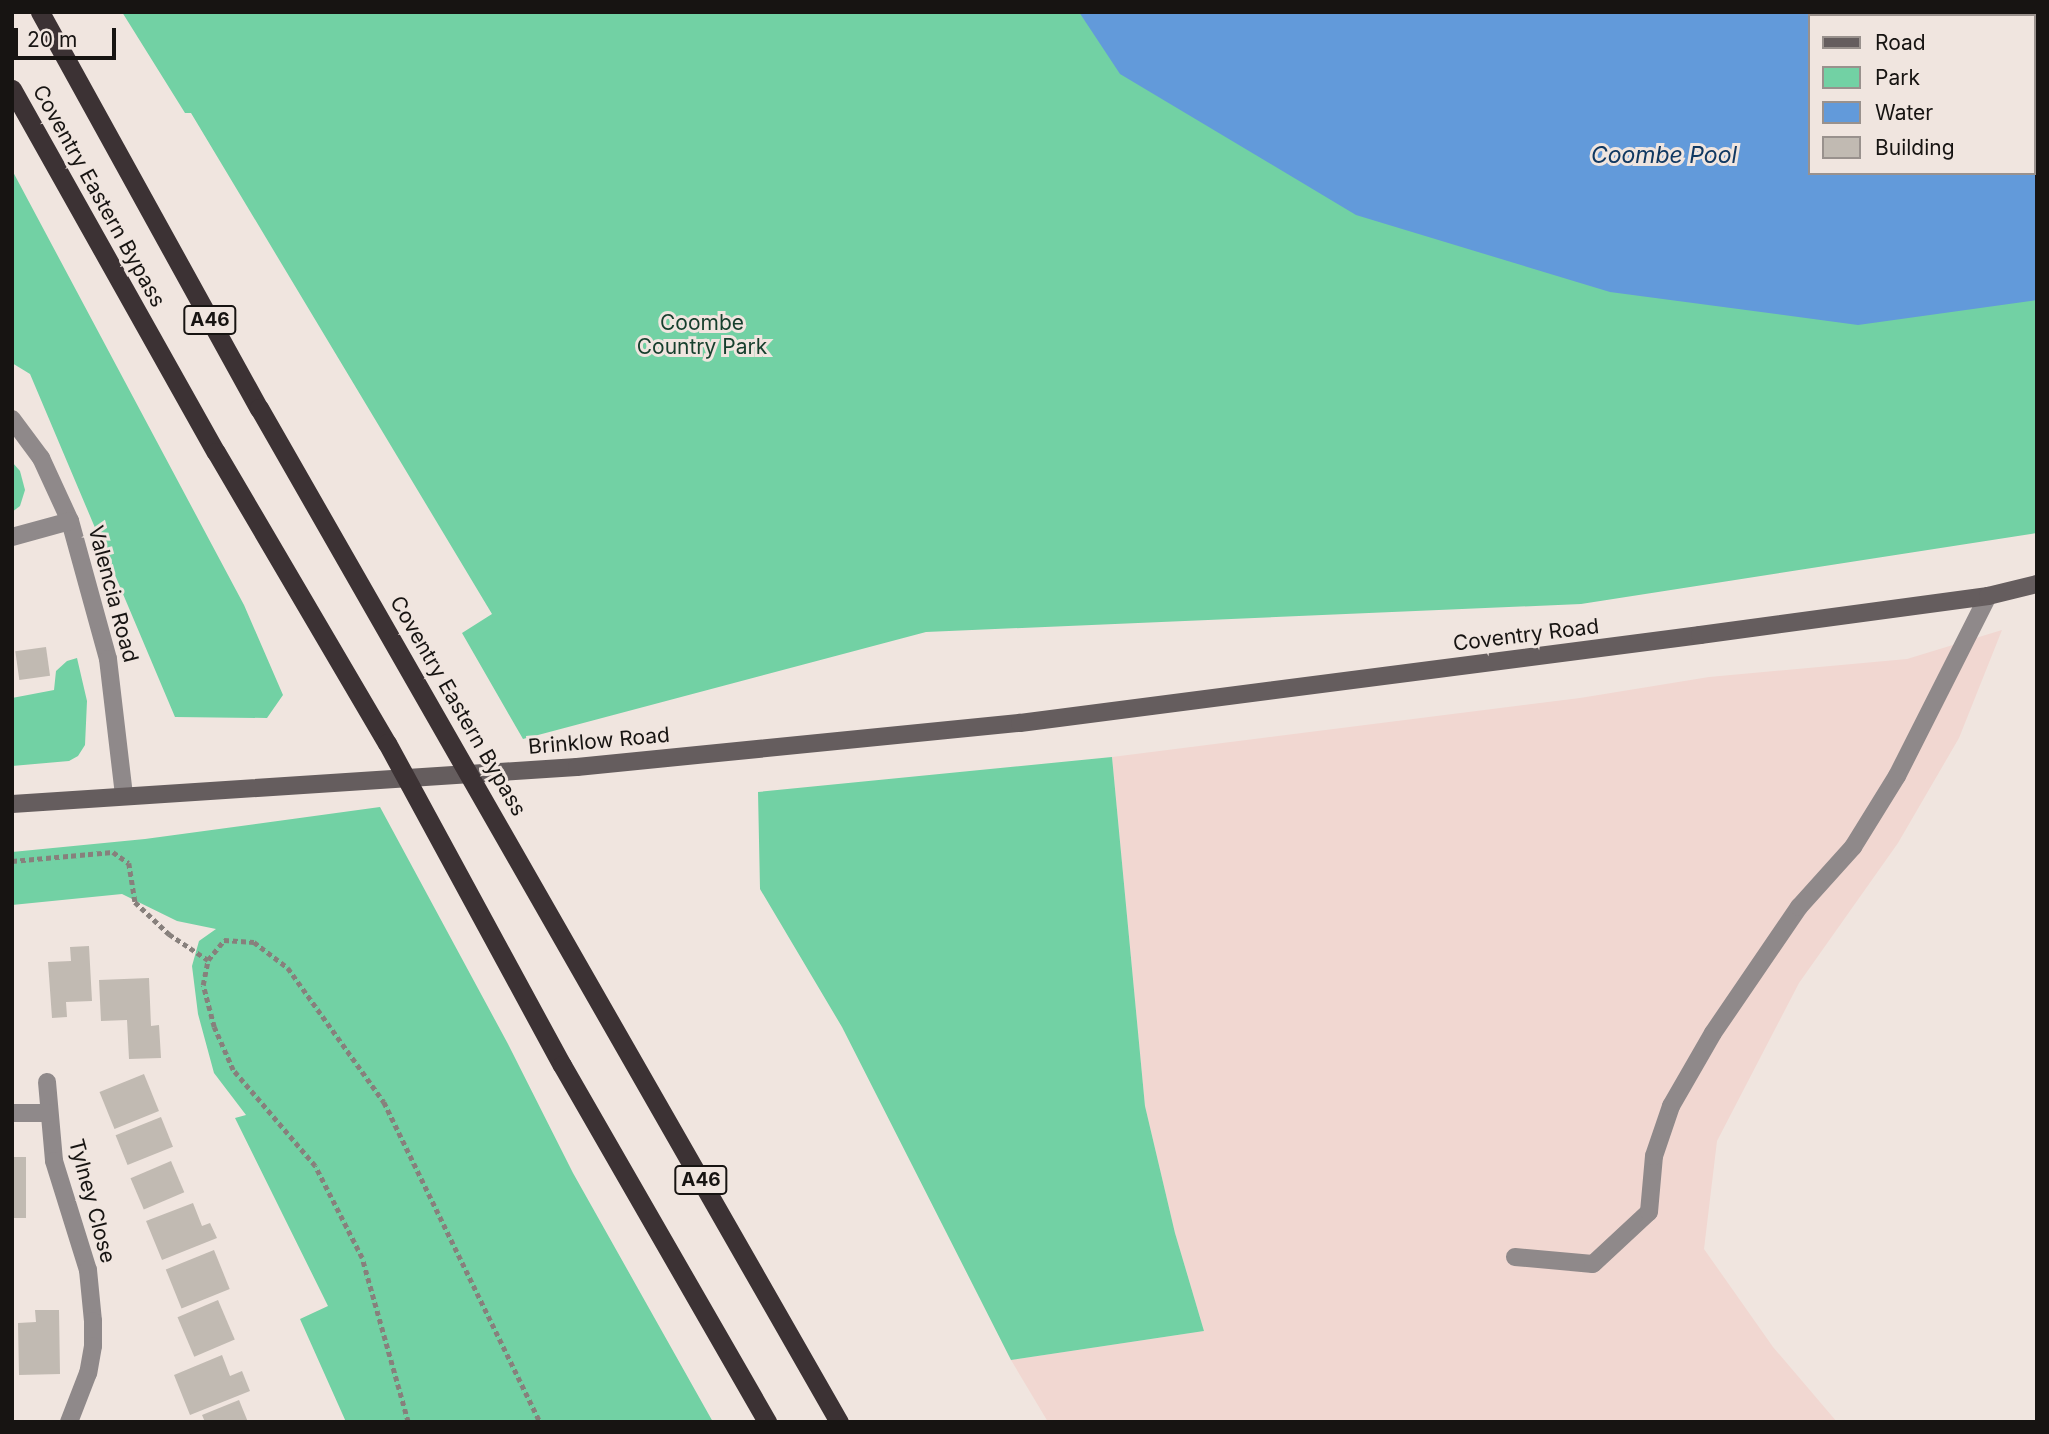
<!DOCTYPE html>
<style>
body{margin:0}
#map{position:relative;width:2049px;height:1434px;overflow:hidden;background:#f0e5df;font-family:Inter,sans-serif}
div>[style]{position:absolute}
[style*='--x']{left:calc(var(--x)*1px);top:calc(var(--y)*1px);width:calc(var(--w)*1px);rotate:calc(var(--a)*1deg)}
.commercial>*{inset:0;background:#f1d7d1}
.green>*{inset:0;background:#72d1a4}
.water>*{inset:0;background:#629ada}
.building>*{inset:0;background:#c1bab2;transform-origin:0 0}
.path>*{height:4.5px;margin-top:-2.25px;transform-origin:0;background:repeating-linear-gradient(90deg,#87807c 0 5px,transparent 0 8.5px)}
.service>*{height:18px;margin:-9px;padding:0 9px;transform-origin:9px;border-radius:9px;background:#8f898a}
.minor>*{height:18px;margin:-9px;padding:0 9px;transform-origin:9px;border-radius:9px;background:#8f898a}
.secondary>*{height:18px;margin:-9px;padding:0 9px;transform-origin:9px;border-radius:9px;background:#655d5e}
.trunk>*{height:19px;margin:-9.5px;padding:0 9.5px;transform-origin:9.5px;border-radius:9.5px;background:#3c3234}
span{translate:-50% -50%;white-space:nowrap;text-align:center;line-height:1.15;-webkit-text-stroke:6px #f0e5df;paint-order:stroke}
.shield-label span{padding:2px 5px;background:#f0e5df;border:2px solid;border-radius:5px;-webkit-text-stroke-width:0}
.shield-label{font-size:19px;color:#171412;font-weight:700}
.street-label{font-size:21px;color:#171412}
.park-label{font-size:21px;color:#163f2d}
.water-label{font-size:23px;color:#103861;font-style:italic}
.frame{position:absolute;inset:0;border:14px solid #171412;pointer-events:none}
.legend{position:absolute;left:1808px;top:14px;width:228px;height:161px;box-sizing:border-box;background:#f0e5df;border:2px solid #99918d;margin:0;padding:9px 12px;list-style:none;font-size:21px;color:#171412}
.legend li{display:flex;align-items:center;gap:14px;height:35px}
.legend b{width:35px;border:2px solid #99918d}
.scale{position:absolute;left:14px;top:28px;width:102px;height:32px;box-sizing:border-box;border:4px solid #171412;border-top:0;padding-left:9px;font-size:21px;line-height:24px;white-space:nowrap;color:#171412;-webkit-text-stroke:5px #f0e5df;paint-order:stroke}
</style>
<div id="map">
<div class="commercial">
<div style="clip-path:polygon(2002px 630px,1959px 738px,1898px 843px,1799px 983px,1717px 1141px,1704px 1249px,1773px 1347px,1837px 1422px,1048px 1422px,1011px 1360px,1204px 1331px,1175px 1233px,1145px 1106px,1112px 757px,1580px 698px,1709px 677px,1907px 659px)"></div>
</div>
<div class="green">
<div style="clip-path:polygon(evenodd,122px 12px,2037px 12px,2037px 533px,1581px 604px,926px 632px,523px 739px,462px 633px,492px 614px,191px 113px,185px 113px,122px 12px,1809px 16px,2033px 16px,2033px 173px,1809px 173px,1809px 16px)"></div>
<div style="clip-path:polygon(12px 170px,244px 605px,283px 695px,267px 718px,175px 717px,30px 374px,12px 363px)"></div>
<div style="clip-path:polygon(12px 462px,20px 471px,25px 490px,20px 506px,12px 512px)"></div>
<div style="clip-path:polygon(77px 658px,87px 701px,85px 745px,78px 756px,69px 761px,12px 766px,12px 698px,54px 690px,56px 671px,67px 661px)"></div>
<div style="clip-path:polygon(1112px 757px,1145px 1106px,1175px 1233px,1204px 1331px,1011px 1360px,842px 1027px,760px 889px,758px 792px)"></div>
<div style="clip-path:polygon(380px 807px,508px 1044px,573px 1173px,713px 1422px,346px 1422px,300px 1319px,328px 1306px,235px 1118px,246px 1115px,214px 1073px,198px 1014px,192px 966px,199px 941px,216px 929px,177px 921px,122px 894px,12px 905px,12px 852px,145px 839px)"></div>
</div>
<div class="water">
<div style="clip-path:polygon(evenodd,1079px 12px,2037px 12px,2037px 300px,1858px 325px,1610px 292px,1356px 215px,1120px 74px,1079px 12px,1809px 16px,2033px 16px,2033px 173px,1809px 173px,1809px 16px)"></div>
</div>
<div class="building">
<div style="left:46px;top:647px;width:29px;height:31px;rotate:82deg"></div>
<div style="clip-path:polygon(89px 946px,92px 1001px,66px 1002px,67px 1017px,52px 1018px,48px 962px,71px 961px,70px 947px)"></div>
<div style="clip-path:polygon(149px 978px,151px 1026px,159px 1025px,161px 1058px,129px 1059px,127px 1020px,101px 1021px,99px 980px)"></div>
<div style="left:144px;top:1074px;width:40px;height:48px;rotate:68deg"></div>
<div style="left:161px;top:1117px;width:32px;height:49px;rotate:68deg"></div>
<div style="left:12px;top:1157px;width:14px;height:61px"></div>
<div style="left:171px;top:1161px;width:34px;height:44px;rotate:67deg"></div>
<div style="clip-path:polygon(193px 1203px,202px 1226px,210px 1223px,217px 1238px,162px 1260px,146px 1221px)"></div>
<div style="left:214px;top:1250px;width:42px;height:52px;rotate:68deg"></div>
<div style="left:218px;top:1300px;width:43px;height:44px;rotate:67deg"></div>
<div style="clip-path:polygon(35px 1310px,59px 1310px,60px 1374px,19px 1375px,18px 1323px,36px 1322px)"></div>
<div style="clip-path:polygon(222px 1355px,230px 1376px,242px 1371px,250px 1391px,190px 1415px,174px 1375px)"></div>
<div style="clip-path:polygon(239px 1400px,248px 1422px,205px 1422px,202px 1415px)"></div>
</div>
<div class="path">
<div style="--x:12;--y:861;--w:101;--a:-5.1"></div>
<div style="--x:113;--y:852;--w:19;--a:35"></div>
<div style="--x:129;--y:863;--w:39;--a:81"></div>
<div style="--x:135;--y:902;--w:47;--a:43.3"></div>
<div style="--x:169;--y:934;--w:47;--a:33.7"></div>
<div style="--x:408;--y:1422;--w:170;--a:-105.7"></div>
<div style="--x:362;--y:1258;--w:103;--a:-117.1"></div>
<div style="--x:315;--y:1166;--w:126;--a:-130.5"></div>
<div style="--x:233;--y:1070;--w:47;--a:-113.8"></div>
<div style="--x:214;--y:1027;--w:43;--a:-104.7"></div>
<div style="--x:203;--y:985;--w:25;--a:-79"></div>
<div style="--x:208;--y:960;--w:26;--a:-51"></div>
<div style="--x:224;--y:940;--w:30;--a:4"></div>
<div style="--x:254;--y:942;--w:43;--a:37.4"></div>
<div style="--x:288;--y:968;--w:165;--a:54.4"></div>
<div style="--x:384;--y:1102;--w:356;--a:64"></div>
</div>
<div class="service">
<div style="--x:1515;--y:1257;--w:78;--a:5.1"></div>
<div style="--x:1593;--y:1264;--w:76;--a:-42.9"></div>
<div style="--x:1649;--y:1212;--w:56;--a:-84.9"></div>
<div style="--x:1654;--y:1156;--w:53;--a:-71.2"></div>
<div style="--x:1671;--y:1106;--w:84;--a:-60.1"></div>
<div style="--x:1713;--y:1033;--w:153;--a:-55.7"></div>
<div style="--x:1799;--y:907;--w:81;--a:-48"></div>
<div style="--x:1853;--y:847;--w:84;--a:-58.2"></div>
<div style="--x:1897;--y:776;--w:202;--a:-63.2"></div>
</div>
<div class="minor">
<div style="--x:12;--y:419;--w:49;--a:53.4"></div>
<div style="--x:41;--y:458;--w:69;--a:65.3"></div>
<div style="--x:70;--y:521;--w:143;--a:74.6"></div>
<div style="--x:108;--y:659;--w:138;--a:83.3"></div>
<div style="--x:12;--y:537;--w:60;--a:-15.4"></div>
<div style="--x:47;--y:1082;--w:79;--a:84.9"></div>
<div style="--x:54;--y:1161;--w:114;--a:72.7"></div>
<div style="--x:88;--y:1270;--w:51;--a:84.4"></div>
<div style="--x:93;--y:1321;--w:25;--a:90"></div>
<div style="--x:93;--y:1346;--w:27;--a:100"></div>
<div style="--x:88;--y:1373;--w:53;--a:111.2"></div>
<div style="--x:12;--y:1113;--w:37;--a:0"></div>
</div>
<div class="secondary">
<div style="--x:12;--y:804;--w:566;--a:-3.75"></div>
<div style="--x:577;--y:767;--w:445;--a:-5.7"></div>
<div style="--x:1020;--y:723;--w:686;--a:-7.37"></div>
<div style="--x:1700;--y:635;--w:291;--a:-7.7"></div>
<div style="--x:1988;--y:596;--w:50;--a:-13.8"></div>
</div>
<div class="trunk">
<div style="--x:40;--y:12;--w:453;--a:61.1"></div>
<div style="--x:259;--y:408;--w:1168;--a:60.23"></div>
<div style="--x:12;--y:89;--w:416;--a:60.7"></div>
<div style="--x:216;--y:452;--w:338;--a:59.6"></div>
<div style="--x:387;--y:743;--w:366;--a:61.5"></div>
<div style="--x:562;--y:1065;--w:412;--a:60.1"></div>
</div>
<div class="shield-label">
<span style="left:210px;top:320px">A46</span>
<span style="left:701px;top:1180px">A46</span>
</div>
<div class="street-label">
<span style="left:99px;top:196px;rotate:61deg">Coventry Eastern Bypass</span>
<span style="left:113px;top:594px;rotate:75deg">Valencia Road</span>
<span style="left:1526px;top:635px;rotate:-7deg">Coventry Road</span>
<span style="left:458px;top:706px;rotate:60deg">Coventry Eastern Bypass</span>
<span style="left:599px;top:741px;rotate:-5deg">Brinklow Road</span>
<span style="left:92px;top:1201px;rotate:75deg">Tylney Close</span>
</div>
<div class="park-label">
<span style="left:702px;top:335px">Coombe<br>Country Park</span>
</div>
<div class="water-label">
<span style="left:1664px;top:155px">Coombe Pool</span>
</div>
<div class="frame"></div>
<ul class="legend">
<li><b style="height:9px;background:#655d5e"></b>Road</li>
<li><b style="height:19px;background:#72d1a4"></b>Park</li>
<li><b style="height:19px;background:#629ada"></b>Water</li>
<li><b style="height:19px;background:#c1bab2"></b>Building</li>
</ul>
<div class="scale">20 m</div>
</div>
